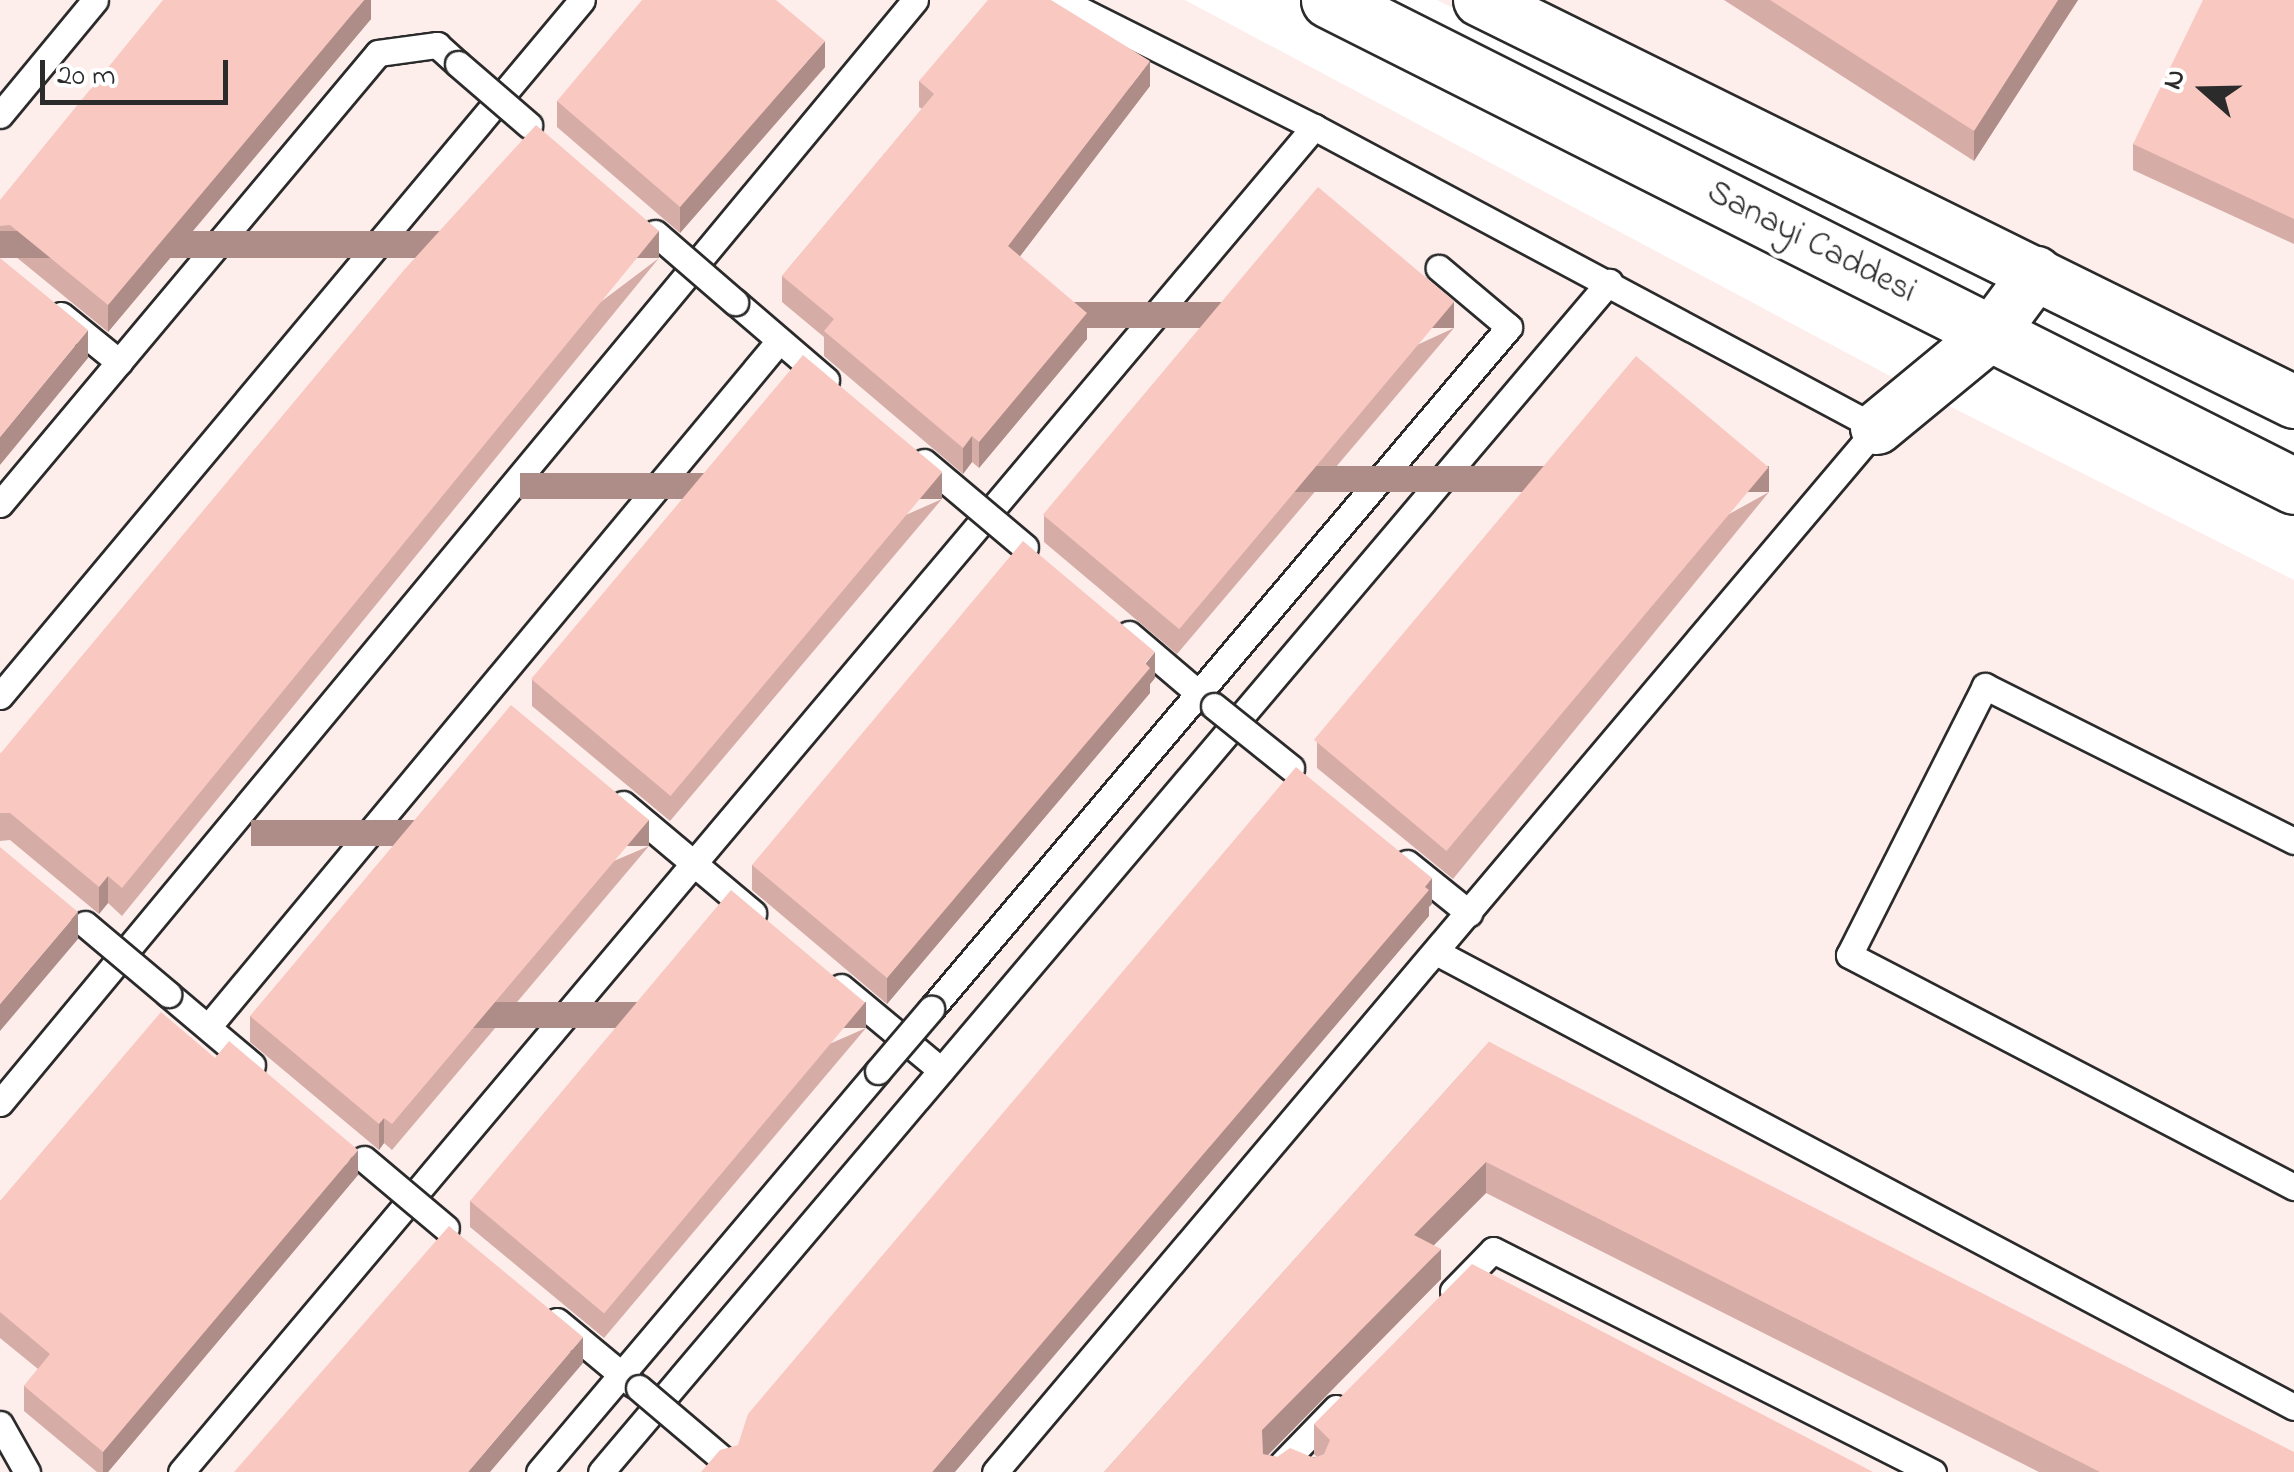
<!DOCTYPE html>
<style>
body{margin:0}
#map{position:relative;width:2294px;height:1472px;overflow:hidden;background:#fff;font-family:"Indie Flower",sans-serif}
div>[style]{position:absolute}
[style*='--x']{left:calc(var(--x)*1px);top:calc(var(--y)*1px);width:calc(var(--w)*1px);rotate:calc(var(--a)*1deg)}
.built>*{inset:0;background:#fdeeec}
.roads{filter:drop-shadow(2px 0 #2b2b2b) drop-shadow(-2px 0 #2b2b2b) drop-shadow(0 2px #2b2b2b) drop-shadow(0 -2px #2b2b2b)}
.service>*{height:25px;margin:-12.5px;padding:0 12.5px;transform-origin:12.5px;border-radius:12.5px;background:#fff}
.minor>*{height:52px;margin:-26px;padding:0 26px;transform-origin:26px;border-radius:26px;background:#fff}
.tertiary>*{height:55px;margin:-27.5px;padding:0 27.5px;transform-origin:27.5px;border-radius:27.5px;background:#fff}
.bridges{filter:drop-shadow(2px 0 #2b2b2b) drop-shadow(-2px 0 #2b2b2b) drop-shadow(0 2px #2b2b2b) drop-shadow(0 -2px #2b2b2b)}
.service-bridge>*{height:25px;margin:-12.5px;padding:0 12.5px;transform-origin:12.5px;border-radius:12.5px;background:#fff}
.wall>*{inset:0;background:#d5aca6}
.shaded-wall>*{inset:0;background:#ae8c87;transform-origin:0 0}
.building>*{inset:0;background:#f8c8c1;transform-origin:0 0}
span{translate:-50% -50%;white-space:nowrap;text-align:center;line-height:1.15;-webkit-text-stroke:10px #fff;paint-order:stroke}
.street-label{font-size:35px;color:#2b2b2b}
.north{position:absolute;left:2154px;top:40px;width:100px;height:100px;-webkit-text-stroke:8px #fff;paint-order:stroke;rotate:290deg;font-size:28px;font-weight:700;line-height:40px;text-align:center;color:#2b2b2b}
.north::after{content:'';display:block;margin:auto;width:35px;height:45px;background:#2b2b2b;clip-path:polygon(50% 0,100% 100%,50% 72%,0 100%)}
.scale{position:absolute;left:40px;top:60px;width:188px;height:45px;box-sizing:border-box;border:5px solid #2b2b2b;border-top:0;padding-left:12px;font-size:30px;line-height:35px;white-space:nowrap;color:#2b2b2b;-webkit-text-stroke:8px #fff;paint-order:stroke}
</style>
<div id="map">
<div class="built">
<div style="clip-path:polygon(0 0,1185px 0,1892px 377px,2294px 580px,2294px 1472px,0 1472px)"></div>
<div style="clip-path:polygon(1437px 0,2294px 0,2294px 422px,1991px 278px)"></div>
</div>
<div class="roads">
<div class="service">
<div style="--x:0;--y:115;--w:149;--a:-50.4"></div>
<div style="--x:735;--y:302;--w:120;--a:40.6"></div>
<div style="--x:61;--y:315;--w:75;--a:39"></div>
<div style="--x:0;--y:504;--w:588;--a:-50.03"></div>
<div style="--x:378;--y:53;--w:60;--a:-7.7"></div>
<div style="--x:437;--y:45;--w:28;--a:42"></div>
<div style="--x:1129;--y:634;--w:105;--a:40.4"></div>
<div style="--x:0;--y:696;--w:907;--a:-50.1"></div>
<div style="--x:623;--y:804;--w:170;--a:40"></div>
<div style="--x:2294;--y:841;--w:346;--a:-153.4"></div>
<div style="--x:1985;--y:686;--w:301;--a:116.8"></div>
<div style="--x:1849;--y:955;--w:502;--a:27.54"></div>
<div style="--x:1407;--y:863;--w:80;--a:38.9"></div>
<div style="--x:1436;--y:952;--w:971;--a:27.94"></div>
<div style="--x:841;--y:987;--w:130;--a:39.7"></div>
<div style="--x:168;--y:994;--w:110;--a:40.2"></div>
<div style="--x:931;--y:1009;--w:894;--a:-49.72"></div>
<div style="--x:1509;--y:327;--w:92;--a:-139.9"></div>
<div style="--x:208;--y:1027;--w:893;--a:-50.23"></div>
<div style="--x:0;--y:1103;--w:1433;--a:-50.32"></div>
<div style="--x:1453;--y:1291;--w:57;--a:-45.7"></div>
<div style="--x:1493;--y:1250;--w:493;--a:26.8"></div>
<div style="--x:557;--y:1321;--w:100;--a:39.7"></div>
<div style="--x:0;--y:1424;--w:55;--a:60.6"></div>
<div style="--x:181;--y:1472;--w:1759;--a:-49.89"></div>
<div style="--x:539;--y:1472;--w:525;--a:-49.79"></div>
<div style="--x:601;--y:1472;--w:1560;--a:-49.73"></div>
<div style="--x:995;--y:1472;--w:1367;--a:-49.81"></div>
<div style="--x:1877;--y:428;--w:638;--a:-151.87"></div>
<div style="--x:1314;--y:127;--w:284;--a:-153.4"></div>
<div style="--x:1274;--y:1472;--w:89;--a:-45.9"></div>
</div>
<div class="minor">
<div style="--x:1480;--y:0;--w:908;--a:26.28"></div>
<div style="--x:1877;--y:428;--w:148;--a:-39.5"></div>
<div style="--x:1991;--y:334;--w:76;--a:-53.6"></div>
</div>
<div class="tertiary">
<div style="--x:1329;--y:0;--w:1080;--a:26.73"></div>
</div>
</div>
<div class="bridges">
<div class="service-bridge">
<div style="--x:458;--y:64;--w:94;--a:40.7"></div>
<div style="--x:655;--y:233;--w:106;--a:40.8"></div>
<div style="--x:924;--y:462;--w:132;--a:40.1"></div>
<div style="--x:1214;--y:706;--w:99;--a:38.8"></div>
<div style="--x:85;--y:924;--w:109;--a:40.1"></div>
<div style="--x:878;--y:1071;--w:82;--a:-49.5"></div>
<div style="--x:364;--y:1159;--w:107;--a:40.1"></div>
<div style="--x:639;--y:1388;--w:113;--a:40.3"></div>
</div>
</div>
<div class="wall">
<div style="clip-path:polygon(371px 0,371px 19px,108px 332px,10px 252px,0 253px,0 200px)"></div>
<div style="clip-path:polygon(1724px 0,2078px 0,1974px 161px)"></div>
<div style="clip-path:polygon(2294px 0,2294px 244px,2133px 170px,2133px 144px)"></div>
<div style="clip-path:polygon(825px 67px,680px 233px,557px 127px,557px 101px)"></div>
<div style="clip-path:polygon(919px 81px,1150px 86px,1020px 256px,1087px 339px,979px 468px,972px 462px,963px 474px,824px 356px,824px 337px,782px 302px,782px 276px,922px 109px,919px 107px)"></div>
<div style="clip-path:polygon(659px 258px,122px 916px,108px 903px,99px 914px,10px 840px,0 841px,0 754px)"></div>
<div style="clip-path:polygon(1454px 328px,1177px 654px,1044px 542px,1044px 516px)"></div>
<div style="clip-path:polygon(1769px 492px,1453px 879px,1317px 768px,1317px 742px)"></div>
<div style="clip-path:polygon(942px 499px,670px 821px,532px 706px,532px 680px)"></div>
<div style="clip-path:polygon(1155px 678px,1150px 684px,1150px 693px,887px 1004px,752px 890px,752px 865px)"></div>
<div style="clip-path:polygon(649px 846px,392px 1150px,384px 1143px,379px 1150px,250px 1042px,250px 1016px)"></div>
<div style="clip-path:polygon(866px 1028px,604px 1338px,470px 1227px,470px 1201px)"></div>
<div style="clip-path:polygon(1489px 1042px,2294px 1472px,2039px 1472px,1486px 1193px,1434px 1245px,1441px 1279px,1268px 1455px,1277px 1457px,1317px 1457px,1314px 1454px,1314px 1424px,1873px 1472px,1104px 1472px)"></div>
<div style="clip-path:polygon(215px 1058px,358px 1175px,108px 1472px,97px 1472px,24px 1411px,24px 1386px,38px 1369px,0 1338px,0 1201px)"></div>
</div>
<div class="shaded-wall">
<div style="clip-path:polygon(364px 0,371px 0,371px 19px,108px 332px,108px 305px)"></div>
<div style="clip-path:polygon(2058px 0,2078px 0,1974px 161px,1974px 131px)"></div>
<div style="clip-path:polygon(825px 41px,825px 67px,680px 233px,680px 207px)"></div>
<div style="clip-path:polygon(1150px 61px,1150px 86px,1008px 272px,1008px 246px)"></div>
<div style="left:659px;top:231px;width:27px;height:849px;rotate:90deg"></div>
<div style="left:1454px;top:302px;width:26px;height:428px;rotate:90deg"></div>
<div style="clip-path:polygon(1087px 313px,1087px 339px,979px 468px,979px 442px)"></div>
<div style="clip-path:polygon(88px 330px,88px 358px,0 465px,0 437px)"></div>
<div style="clip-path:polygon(972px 436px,972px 462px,963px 474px,963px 448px)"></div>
<div style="left:1769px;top:466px;width:26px;height:500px;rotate:90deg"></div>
<div style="left:942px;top:473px;width:26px;height:422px;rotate:90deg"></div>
<div style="clip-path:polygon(1155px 652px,1155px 678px,1150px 684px,1150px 693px,887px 1004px,887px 978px)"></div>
<div style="left:649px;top:820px;width:26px;height:398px;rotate:90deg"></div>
<div style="clip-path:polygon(108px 876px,108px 903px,99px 914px,99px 887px)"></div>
<div style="clip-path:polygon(1432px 878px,1432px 904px,1429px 907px,1429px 916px,955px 1472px,932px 1472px)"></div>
<div style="clip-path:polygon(78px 912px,78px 939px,0 1031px,0 1004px)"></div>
<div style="left:866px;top:1002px;width:26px;height:407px;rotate:90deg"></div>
<div style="clip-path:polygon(384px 1118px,384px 1143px,379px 1150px,379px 1124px)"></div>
<div style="clip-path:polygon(358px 1150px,358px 1175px,108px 1472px,103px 1472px,103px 1452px)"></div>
<div style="clip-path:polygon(1486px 1162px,1486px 1193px,1414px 1265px,1414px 1235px)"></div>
<div style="clip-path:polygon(1441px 1249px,1441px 1279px,1262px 1461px,1262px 1430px)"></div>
<div style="clip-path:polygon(583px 1337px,583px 1363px,490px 1472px,468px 1472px)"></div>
</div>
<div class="building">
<div style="clip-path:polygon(163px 0,364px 0,108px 305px,10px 225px,0 226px,0 200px)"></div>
<div style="clip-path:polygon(642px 0,776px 0,825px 41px,680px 207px,557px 101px)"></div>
<div style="clip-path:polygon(988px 0,1051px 0,1150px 61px,1008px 246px,1087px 313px,979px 442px,972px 436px,963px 448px,824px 331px,834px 319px,782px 276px,934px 94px,919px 81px)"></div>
<div style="clip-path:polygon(1770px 0,2058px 0,1974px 131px)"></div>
<div style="clip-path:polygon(2203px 0,2294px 0,2294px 219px,2133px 144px)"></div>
<div style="clip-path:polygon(536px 125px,659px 231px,122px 888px,108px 876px,99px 887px,10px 813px,0 813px,0 754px,404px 270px)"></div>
<div style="left:1318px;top:187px;width:178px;height:428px;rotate:40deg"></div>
<div style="clip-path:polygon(0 258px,88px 330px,0 437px)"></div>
<div style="left:803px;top:355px;width:182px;height:423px;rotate:40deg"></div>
<div style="left:1636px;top:356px;width:173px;height:501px;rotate:40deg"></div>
<div style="clip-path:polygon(1023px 541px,1155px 652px,1145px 663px,1150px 668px,887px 978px,752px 865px)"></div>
<div style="clip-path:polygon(511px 705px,649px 820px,392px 1124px,384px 1118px,379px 1124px,250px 1016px)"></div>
<div style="clip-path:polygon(1296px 767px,1432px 878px,1425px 887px,1429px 890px,932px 1472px,701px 1472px,720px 1450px,738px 1445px,748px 1414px)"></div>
<div style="clip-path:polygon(0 847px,78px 912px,0 1004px)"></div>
<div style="left:731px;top:890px;width:175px;height:406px;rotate:40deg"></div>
<div style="clip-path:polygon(161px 1012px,215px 1058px,229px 1041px,358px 1150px,103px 1452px,24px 1386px,50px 1354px,0 1312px,0 1201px)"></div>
<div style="clip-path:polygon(1489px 1042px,2294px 1452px,2294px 1472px,2100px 1472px,1486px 1162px,1414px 1235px,1441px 1249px,1262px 1430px,1263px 1454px,1277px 1457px,1290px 1448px,1314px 1458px,1324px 1454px,1330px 1440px,1314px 1424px,1472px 1264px,1873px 1472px,1104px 1472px)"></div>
<div style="clip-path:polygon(449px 1226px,583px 1337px,468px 1472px,234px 1472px)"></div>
</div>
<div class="street-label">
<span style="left:1811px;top:243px;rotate:27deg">Sanayi Caddesi</span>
</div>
<div class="north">N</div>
<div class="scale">20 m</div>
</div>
